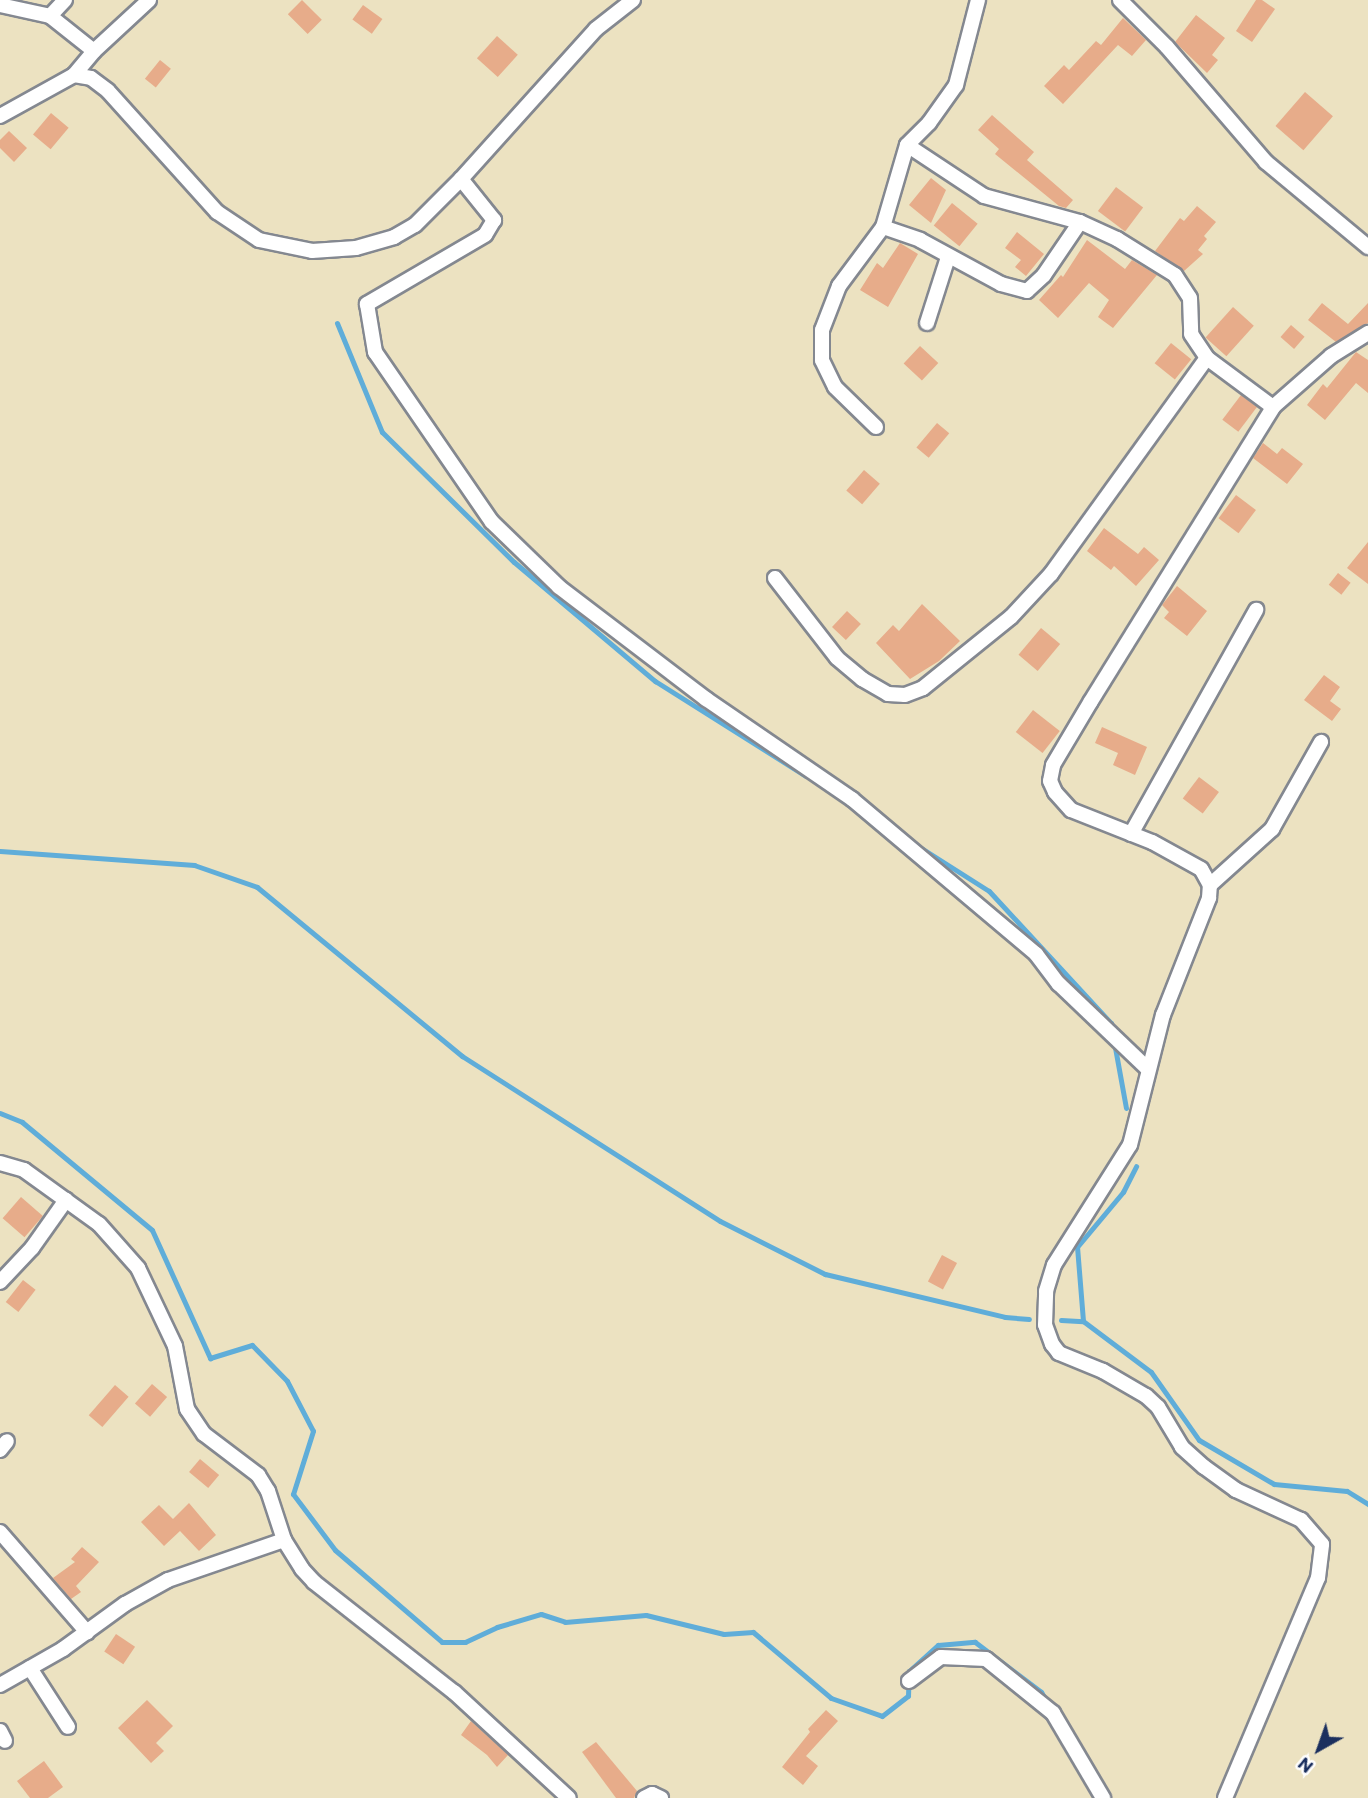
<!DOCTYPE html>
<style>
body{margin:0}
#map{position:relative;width:1368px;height:1798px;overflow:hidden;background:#ece2c1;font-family:Itim,sans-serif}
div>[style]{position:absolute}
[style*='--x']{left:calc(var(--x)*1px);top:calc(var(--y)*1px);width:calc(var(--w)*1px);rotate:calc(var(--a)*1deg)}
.stream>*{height:5px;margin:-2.5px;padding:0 2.5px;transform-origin:2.5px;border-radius:2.5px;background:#5fadd9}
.building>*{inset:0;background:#e7ac8a;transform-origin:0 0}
.roads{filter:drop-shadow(2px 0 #848890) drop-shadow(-2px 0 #848890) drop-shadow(0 2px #848890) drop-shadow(0 -2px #848890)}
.street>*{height:14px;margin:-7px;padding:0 7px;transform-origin:7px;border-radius:7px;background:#fff}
span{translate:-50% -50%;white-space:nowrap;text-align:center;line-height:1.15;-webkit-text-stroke:7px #fff;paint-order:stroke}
.north{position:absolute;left:1284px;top:1714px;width:70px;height:70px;-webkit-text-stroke:5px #fff;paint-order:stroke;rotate:220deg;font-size:19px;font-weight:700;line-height:28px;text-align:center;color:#1b2f5e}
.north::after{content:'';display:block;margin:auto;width:24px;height:32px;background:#1b2f5e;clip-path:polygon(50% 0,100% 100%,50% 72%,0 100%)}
</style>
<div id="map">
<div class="stream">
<div style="--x:337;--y:323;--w:118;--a:67.6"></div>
<div style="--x:382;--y:432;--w:185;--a:44.6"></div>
<div style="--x:514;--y:562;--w:185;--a:40.2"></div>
<div style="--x:655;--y:681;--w:178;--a:32.2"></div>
<div style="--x:918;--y:846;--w:84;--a:32.4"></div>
<div style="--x:989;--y:891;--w:180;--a:47.3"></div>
<div style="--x:1111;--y:1023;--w:6;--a:81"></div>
<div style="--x:0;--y:851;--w:195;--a:4.1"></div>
<div style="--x:194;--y:865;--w:67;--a:19.2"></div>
<div style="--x:257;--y:887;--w:266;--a:39.5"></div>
<div style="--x:462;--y:1056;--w:306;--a:32.6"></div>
<div style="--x:720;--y:1221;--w:118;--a:26.8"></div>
<div style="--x:825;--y:1274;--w:185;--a:13.4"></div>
<div style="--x:1005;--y:1317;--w:24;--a:5"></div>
<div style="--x:1114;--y:1042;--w:67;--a:79.7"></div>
<div style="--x:0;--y:1113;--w:24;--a:22"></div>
<div style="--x:22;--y:1122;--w:169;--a:39.7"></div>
<div style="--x:152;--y:1230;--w:141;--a:65.6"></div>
<div style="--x:210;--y:1358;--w:44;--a:-17.2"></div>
<div style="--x:252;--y:1345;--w:50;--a:45.8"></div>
<div style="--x:287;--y:1381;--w:56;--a:62.5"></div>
<div style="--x:313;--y:1431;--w:66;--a:107.6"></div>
<div style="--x:293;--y:1494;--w:70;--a:53.1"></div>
<div style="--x:335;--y:1550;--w:141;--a:40.7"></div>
<div style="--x:442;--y:1642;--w:23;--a:0"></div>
<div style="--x:465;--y:1642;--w:35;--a:-25"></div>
<div style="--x:497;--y:1627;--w:46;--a:-16.5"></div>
<div style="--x:541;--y:1614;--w:25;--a:18"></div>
<div style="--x:565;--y:1622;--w:81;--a:-4.9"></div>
<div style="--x:646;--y:1615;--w:80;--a:13.7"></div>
<div style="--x:724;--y:1634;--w:29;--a:-4"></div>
<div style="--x:753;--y:1632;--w:102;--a:40.2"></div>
<div style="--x:831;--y:1698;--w:54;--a:19.4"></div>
<div style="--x:882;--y:1716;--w:33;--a:-38"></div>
<div style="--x:908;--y:1696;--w:25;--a:-88"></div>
<div style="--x:909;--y:1671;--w:39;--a:-42"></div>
<div style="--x:938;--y:1645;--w:37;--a:-5"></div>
<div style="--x:975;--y:1642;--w:83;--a:37.1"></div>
<div style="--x:1041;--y:1692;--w:9;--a:58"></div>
<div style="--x:1061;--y:1320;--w:22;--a:3"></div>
<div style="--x:1083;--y:1321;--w:85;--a:36.9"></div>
<div style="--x:1151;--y:1372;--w:83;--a:54.8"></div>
<div style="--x:1199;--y:1440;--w:87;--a:30.4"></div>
<div style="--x:1274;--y:1484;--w:73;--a:5.5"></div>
<div style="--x:1347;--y:1491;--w:25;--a:32"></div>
<div style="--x:1083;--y:1321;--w:74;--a:-94.6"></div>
<div style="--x:1077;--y:1247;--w:72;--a:-50.1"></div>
<div style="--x:1123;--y:1192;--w:29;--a:-63"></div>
</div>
<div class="building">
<div style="left:302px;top:0;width:28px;height:20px;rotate:45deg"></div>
<div style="clip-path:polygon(1256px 0,1262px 0,1275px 9px,1252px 42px,1236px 31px)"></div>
<div style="left:363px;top:5px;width:24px;height:18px;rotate:36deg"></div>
<div style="clip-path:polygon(1196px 15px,1225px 38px,1212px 55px,1218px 60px,1207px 73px,1175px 42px)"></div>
<div style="clip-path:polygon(1123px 18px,1146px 40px,1132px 56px,1118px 45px,1063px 104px,1044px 86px,1064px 65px,1069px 70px,1096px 41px,1101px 45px)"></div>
<div style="left:497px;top:36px;width:28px;height:30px;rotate:42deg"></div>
<div style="left:160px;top:60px;width:14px;height:24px;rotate:39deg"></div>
<div style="left:1305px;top:92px;width:37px;height:45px;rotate:41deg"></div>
<div style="left:51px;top:113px;width:23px;height:28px;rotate:40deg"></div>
<div style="clip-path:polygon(992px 115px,1034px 152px,1027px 160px,1073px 200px,1066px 208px,1059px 206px,995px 154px,999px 149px,978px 130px)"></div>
<div style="clip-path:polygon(9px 131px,27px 148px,14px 162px,0 148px,0 140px)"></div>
<div style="clip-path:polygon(931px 178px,946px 190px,931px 223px,909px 205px)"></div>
<div style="left:1116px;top:187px;width:34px;height:30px;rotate:37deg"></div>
<div style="left:952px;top:203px;width:33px;height:29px;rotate:39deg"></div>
<div style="clip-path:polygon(1197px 206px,1216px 222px,1204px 236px,1207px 239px,1198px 250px,1203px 254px,1184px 271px,1155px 251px,1180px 218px,1184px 221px)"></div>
<div style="clip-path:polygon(1017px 232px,1044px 254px,1026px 276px,1015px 267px,1021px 260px,1005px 248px)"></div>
<div style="clip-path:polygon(1087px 240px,1125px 269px,1132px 260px,1157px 275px,1113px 328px,1098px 317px,1109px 300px,1089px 283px,1058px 318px,1039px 300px,1061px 275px,1063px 277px)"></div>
<div style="clip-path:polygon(900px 243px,918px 254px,888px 307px,860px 290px,877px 263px,883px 268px)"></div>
<div style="clip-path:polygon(1322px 303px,1348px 324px,1368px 303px,1368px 323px,1336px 342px,1308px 320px)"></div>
<div style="left:1233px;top:307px;width:28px;height:41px;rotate:42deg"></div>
<div style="left:1291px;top:325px;width:18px;height:16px;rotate:41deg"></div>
<div style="left:1171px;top:343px;width:26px;height:26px;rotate:39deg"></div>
<div style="left:920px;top:346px;width:25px;height:24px;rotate:43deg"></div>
<div style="clip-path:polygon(1356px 352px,1368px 360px,1368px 393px,1356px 383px,1325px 420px,1307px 405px,1323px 384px,1327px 388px)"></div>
<div style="left:1241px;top:395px;width:20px;height:31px;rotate:37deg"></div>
<div style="left:937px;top:423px;width:16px;height:32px;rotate:40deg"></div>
<div style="clip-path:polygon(1263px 443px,1277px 454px,1282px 448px,1303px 464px,1287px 484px,1253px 458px)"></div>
<div style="left:864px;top:470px;width:21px;height:27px;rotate:41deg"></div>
<div style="left:1236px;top:495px;width:25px;height:29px;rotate:37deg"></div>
<div style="clip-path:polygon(1104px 528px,1138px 554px,1144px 547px,1159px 560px,1136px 586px,1114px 566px,1111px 570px,1087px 551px)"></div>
<div style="clip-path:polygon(1368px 542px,1368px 584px,1347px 568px)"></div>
<div style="left:1338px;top:573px;width:16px;height:15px;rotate:38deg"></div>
<div style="clip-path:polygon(1177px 586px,1207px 611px,1187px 636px,1164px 618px,1169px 612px,1162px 605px)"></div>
<div style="clip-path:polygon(922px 604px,960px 641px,939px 661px,910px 679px,876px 643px,893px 625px,899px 631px)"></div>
<div style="left:847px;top:611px;width:19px;height:22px;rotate:43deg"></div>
<div style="left:1041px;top:628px;width:25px;height:35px;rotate:40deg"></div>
<div style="clip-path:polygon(1324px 675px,1340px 687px,1330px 701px,1341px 709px,1332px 721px,1304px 700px)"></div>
<div style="left:1033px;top:710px;width:34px;height:28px;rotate:38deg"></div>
<div style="clip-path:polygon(1102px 727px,1147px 747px,1135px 775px,1113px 765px,1118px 753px,1095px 743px)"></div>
<div style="left:1199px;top:777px;width:25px;height:27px;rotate:37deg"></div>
<div style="left:21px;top:1197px;width:29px;height:28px;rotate:41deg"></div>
<div style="left:942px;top:1255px;width:17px;height:30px;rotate:28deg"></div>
<div style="left:23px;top:1280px;width:16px;height:28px;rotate:38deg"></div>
<div style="left:152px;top:1384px;width:20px;height:26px;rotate:41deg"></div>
<div style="left:115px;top:1385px;width:18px;height:40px;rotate:41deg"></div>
<div style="left:200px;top:1459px;width:25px;height:17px;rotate:40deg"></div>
<div style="clip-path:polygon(189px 1503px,216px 1535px,199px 1551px,180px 1531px,164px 1546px,141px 1522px,159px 1505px,173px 1519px)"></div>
<div style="clip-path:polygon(82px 1547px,99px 1562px,76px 1586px,81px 1592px,71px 1599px,53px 1578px,75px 1562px,71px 1559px)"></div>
<div style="left:116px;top:1634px;width:23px;height:21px;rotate:34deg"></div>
<div style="clip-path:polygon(147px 1700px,173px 1726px,156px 1743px,164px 1751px,151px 1763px,118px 1728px)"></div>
<div style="clip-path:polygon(826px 1710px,838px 1721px,806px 1756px,818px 1766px,803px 1785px,782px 1767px,810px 1732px,808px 1729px)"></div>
<div style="clip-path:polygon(471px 1721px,508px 1755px,497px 1767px,487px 1755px,461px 1735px)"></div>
<div style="clip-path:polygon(596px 1742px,637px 1791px,634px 1798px,616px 1798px,582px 1752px)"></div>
<div style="clip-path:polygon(44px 1761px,63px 1787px,48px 1798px,30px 1798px,17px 1781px)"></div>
</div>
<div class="roads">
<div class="street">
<div style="--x:1120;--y:0;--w:66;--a:45"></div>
<div style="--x:1167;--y:47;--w:152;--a:49.3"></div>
<div style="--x:1266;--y:162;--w:133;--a:39.8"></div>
<div style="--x:0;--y:5;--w:51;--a:12.4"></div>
<div style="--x:50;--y:16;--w:56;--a:38.5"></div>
<div style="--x:50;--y:16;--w:22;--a:-47"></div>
<div style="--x:74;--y:75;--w:31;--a:-50"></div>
<div style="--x:94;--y:51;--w:75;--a:-42.8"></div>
<div style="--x:0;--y:116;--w:85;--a:-29"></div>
<div style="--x:74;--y:75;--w:17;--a:10"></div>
<div style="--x:91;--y:78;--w:21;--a:37"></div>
<div style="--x:108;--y:91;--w:163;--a:48"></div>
<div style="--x:217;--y:212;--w:50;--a:33.7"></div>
<div style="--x:259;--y:240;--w:54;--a:11.7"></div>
<div style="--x:312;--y:251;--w:44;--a:-3.9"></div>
<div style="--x:356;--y:248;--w:40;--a:-16"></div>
<div style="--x:394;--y:237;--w:24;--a:-30"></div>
<div style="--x:415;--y:225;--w:65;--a:-45"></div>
<div style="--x:461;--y:179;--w:202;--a:-48"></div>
<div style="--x:596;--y:29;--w:47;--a:-38.1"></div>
<div style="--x:907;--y:145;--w:92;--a:33.5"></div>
<div style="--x:984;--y:196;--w:99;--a:15.2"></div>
<div style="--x:461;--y:179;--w:53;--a:51.2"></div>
<div style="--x:494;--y:220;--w:17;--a:121"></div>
<div style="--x:485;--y:235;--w:137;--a:149.7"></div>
<div style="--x:367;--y:304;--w:49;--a:80.5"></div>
<div style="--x:375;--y:352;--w:206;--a:55.5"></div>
<div style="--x:492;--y:522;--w:93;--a:44.1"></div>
<div style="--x:559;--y:587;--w:185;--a:37.3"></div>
<div style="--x:706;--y:699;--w:177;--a:34.4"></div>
<div style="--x:852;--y:799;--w:241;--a:40.1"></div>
<div style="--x:1036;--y:954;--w:38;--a:53"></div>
<div style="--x:1059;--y:984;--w:123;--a:43.7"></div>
<div style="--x:883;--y:227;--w:85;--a:-73.7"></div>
<div style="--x:907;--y:145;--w:31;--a:-45"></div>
<div style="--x:929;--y:123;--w:47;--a:-54.6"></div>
<div style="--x:956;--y:85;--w:88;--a:-75.5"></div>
<div style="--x:927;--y:323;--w:69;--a:-72.3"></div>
<div style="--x:876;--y:427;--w:57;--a:-135.7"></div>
<div style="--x:835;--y:387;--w:30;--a:-116"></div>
<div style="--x:822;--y:360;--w:30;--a:-90"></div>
<div style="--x:822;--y:330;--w:47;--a:-68.9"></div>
<div style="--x:839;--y:286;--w:74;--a:-53.3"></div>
<div style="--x:883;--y:227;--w:39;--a:19"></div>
<div style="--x:920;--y:240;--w:92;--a:28.5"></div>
<div style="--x:1001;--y:284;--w:27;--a:15"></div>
<div style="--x:1027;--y:291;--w:23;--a:-43"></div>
<div style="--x:1044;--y:275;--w:64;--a:-55.8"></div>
<div style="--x:1080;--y:222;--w:41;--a:24.7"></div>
<div style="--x:1117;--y:239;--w:68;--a:31.8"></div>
<div style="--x:1175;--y:275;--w:27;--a:57"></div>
<div style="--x:1190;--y:298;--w:36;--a:88"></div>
<div style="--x:1191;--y:334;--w:29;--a:56"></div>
<div style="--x:1207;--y:358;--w:82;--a:36.6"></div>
<div style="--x:775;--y:578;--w:101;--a:52.2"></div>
<div style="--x:837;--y:658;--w:33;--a:40"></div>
<div style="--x:862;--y:679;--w:30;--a:30"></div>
<div style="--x:888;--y:694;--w:17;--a:3"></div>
<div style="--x:905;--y:695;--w:19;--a:-21"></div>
<div style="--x:923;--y:688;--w:113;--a:-38.9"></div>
<div style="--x:1011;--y:617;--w:59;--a:-47.1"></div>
<div style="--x:1051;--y:574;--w:266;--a:-54.2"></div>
<div style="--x:1131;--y:834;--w:257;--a:-60.8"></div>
<div style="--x:1210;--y:885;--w:84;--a:-42.1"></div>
<div style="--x:1272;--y:829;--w:100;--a:-60.6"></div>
<div style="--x:0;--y:1163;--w:25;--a:16"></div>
<div style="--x:24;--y:1170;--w:92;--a:35.8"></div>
<div style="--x:99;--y:1224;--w:59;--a:48.4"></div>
<div style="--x:138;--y:1268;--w:86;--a:64.6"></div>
<div style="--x:175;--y:1346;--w:64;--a:79.2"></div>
<div style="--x:187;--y:1409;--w:30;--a:56"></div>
<div style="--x:204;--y:1434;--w:68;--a:37.2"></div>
<div style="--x:258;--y:1475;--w:19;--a:58"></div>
<div style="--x:268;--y:1491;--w:52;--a:71.9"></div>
<div style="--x:284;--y:1540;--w:34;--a:58"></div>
<div style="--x:302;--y:1569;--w:18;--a:47"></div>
<div style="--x:314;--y:1582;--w:178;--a:38.2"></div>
<div style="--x:454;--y:1692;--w:156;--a:42.7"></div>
<div style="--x:0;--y:1282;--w:47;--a:-46.7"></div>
<div style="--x:32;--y:1248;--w:59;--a:-54.7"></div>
<div style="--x:0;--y:1450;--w:11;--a:-52"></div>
<div style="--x:0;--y:1532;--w:133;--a:49"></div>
<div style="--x:30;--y:1668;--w:70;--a:57.2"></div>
<div style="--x:909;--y:1681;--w:40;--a:-37"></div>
<div style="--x:941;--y:1657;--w:45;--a:2.5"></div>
<div style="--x:986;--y:1659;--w:86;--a:38.9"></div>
<div style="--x:1053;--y:1713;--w:99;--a:59.5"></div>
<div style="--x:0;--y:1685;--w:73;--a:-29.7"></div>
<div style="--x:63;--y:1649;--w:77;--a:-36"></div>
<div style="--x:125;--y:1604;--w:49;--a:-29.2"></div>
<div style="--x:168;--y:1580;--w:123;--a:-19"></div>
<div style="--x:0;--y:1731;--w:11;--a:63"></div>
<div style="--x:644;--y:1798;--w:9;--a:-27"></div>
<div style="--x:652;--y:1794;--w:10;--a:24"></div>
<div style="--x:1225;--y:1798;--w:239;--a:-67.1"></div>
<div style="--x:1318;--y:1578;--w:34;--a:-83"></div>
<div style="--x:1322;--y:1544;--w:32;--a:-131"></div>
<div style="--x:1301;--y:1520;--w:72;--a:-155.2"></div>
<div style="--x:1236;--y:1490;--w:39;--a:-144"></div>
<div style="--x:1204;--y:1467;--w:30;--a:-138"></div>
<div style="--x:1182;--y:1447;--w:47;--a:-121"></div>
<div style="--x:1158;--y:1407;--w:16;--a:-137"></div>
<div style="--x:1146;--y:1396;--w:50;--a:-149.8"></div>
<div style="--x:1103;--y:1371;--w:48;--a:-157.8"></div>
<div style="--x:1059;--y:1353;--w:11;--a:-128"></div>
<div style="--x:1052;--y:1344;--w:20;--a:-110"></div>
<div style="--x:1045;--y:1325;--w:34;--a:-88"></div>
<div style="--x:1046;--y:1291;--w:27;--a:-73"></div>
<div style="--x:1054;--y:1265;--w:142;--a:-57.7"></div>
<div style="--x:1130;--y:1145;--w:134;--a:-75.8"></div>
<div style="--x:1163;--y:1015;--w:126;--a:-68.5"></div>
<div style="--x:1209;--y:898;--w:13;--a:-86"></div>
<div style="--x:1210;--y:885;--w:18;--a:-119"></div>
<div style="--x:1201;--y:869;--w:56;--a:-151.1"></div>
<div style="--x:1152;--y:842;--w:87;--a:-158.4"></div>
<div style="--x:1071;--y:810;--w:24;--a:-132"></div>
<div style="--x:1055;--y:792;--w:12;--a:-114"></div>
<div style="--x:1050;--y:781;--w:16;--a:-79"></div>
<div style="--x:1053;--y:765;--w:74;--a:-59.3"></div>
<div style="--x:1091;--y:701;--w:346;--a:-58.2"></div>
<div style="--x:1273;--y:407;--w:77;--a:-41.3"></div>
<div style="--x:1331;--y:356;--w:44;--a:-31.9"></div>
</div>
</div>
<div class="north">N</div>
</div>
